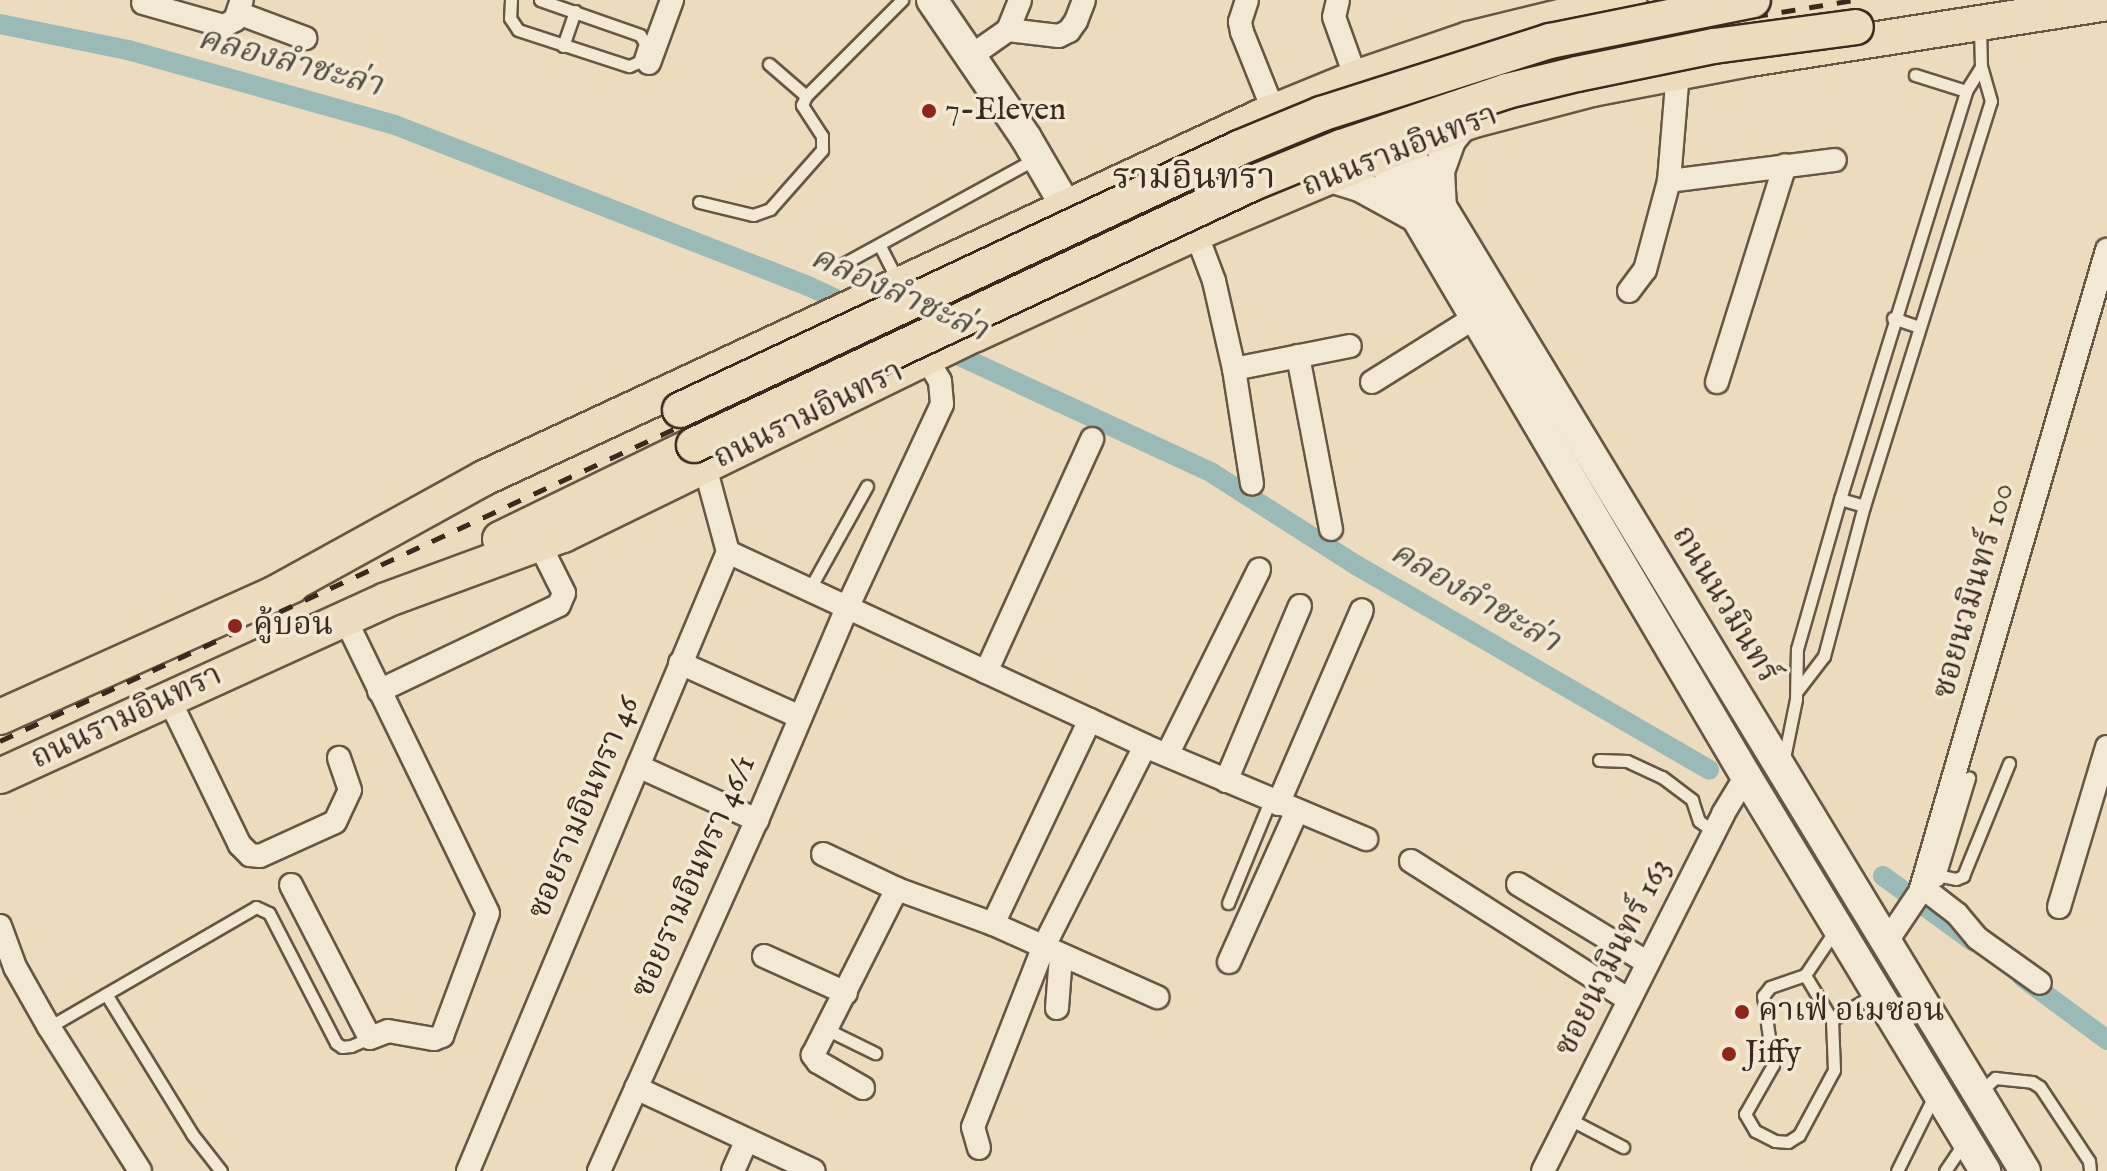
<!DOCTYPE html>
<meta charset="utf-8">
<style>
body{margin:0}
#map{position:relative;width:2107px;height:1171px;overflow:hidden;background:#ecdbbd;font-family:"IM FELL English","Noto Serif Thai",serif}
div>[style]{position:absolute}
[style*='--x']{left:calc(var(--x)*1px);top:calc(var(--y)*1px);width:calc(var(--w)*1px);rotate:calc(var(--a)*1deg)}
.canal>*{height:20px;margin:-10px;padding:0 10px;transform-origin:10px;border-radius:10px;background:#99bab6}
.roads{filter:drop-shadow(2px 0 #665644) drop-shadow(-2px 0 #665644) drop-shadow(0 2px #665644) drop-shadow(0 -2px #665644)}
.service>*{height:11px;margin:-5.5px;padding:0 5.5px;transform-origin:5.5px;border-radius:5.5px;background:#f3e8d4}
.minor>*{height:22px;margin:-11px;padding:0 11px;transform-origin:11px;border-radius:11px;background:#f3e8d4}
.secondary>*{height:30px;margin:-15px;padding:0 15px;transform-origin:15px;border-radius:15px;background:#f3e8d4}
.primary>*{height:34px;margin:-17px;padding:0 17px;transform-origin:17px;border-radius:17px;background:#ecdbbd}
.rail>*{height:5px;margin-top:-2.5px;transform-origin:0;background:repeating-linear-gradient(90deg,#3a291c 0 14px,transparent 0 28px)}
.bridges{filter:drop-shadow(2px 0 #3a291c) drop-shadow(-2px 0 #3a291c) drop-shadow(0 2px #3a291c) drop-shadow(0 -2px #3a291c)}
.primary-bridge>*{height:34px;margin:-17px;padding:0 17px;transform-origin:17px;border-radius:17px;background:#ecdbbd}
.dots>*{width:22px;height:22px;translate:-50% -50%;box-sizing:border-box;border:4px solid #f3e8d4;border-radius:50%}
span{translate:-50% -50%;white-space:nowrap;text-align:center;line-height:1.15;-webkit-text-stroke:7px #f3e8d4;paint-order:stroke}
.poi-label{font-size:32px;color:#3a291c}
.left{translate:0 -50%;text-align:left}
.street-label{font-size:32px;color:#3a291c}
.water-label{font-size:34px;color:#524d42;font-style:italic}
.quarter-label{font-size:36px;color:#3a291c}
</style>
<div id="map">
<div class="canal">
<div style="--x:0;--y:24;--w:131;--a:11.5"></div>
<div style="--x:128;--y:50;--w:277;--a:15.7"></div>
<div style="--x:395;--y:125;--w:443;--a:21.3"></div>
<div style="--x:808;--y:286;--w:445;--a:24.8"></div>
<div style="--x:1212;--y:473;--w:171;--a:32.6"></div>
<div style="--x:1356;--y:565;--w:408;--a:30.1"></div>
<div style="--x:1883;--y:876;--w:112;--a:36"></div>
<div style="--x:2022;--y:977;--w:106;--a:36.5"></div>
</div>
<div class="roads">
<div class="service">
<div style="--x:511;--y:0;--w:18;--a:93"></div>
<div style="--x:510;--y:18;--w:14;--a:56"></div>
<div style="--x:518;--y:30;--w:117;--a:18"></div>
<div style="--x:629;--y:66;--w:11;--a:-22"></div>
<div style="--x:639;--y:62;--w:20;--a:-72"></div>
<div style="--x:645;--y:43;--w:9;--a:-122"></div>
<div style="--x:640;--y:35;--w:106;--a:-160.7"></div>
<div style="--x:563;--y:46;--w:37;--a:-71"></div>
<div style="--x:769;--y:64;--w:49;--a:40.9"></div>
<div style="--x:1915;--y:75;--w:53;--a:17.4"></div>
<div style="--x:699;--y:202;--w:56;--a:13.5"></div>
<div style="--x:753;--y:215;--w:18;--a:-19"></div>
<div style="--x:770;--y:209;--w:79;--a:-48.6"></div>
<div style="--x:822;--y:150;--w:14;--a:-90"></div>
<div style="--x:822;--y:136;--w:37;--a:-123"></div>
<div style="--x:802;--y:105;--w:10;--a:-66"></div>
<div style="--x:806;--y:96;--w:136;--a:-45"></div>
<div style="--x:880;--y:246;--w:39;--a:63"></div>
<div style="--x:843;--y:264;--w:219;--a:-28.7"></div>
<div style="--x:1893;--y:318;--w:28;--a:19"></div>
<div style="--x:1840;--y:499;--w:25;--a:16"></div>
<div style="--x:809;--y:590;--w:119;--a:-60.9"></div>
<div style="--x:1798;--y:690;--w:43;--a:-52.6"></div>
<div style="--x:1824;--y:656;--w:155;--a:-75.1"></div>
<div style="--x:1864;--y:506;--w:424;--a:-72.6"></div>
<div style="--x:1991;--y:101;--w:35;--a:-106"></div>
<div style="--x:1981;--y:67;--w:42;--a:-91.4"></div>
<div style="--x:1599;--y:760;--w:28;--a:2"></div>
<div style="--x:1627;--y:761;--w:38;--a:25"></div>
<div style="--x:1662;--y:777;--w:38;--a:37"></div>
<div style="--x:1692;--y:800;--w:22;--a:72"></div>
<div style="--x:1699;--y:821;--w:19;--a:36"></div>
<div style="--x:1783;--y:763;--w:65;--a:-78.5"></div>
<div style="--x:1796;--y:699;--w:50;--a:-88.9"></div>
<div style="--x:1797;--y:649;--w:156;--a:-74"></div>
<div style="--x:1840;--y:499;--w:427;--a:-72.8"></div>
<div style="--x:1966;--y:91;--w:28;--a:-58"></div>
<div style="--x:1941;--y:876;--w:15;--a:11"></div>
<div style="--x:1956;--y:879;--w:8;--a:-23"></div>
<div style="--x:1963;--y:876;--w:122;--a:-67.8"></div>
<div style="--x:1938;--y:880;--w:107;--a:-73.1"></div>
<div style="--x:1228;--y:903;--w:110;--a:-67.6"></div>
<div style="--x:1805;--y:975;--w:52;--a:59"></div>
<div style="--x:1832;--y:1020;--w:50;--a:87.7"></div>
<div style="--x:1834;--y:1070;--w:74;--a:118.3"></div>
<div style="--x:1799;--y:1135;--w:13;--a:148"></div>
<div style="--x:1788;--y:1142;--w:13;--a:-176"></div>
<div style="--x:1775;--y:1141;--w:22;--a:-153"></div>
<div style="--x:1755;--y:1131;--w:20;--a:-120"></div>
<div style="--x:1745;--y:1114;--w:56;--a:-60.3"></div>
<div style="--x:1773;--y:1065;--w:70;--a:-98.2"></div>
<div style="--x:1763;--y:996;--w:11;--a:-52"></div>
<div style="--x:1770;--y:987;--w:37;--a:-19"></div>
<div style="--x:1805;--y:975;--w:55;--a:-56"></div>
<div style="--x:106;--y:994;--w:164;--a:58.4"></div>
<div style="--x:192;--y:1134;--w:47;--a:51.9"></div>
<div style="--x:1832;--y:1020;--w:52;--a:-31.5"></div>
<div style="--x:49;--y:1027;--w:239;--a:-30.1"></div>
<div style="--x:256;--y:907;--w:14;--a:25"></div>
<div style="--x:269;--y:913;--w:146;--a:62.7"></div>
<div style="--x:336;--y:1043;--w:7;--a:34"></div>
<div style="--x:342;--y:1047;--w:9;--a:-6"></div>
<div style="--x:351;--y:1046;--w:21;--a:-23"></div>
<div style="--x:826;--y:1029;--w:55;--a:26.1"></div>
<div style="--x:1980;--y:1092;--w:21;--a:-43"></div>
<div style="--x:1995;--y:1078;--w:37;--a:6"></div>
<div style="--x:2032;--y:1082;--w:9;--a:32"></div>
<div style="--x:2040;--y:1087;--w:89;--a:56.5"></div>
<div style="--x:2089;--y:1161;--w:10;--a:84"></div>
<div style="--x:1569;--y:1119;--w:61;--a:27.4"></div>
<div style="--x:1897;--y:1171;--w:84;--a:-63.7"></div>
<div style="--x:1945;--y:1171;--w:34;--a:-56"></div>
</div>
<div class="minor">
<div style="--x:1247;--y:0;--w:23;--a:108"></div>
<div style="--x:1240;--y:22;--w:10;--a:79"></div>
<div style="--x:1242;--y:32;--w:86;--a:68.2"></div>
<div style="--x:1338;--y:0;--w:17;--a:103"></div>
<div style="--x:1334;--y:17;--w:65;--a:70.2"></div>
<div style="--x:143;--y:3;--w:84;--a:15.9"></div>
<div style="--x:224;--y:26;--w:13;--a:-29"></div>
<div style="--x:235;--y:20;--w:21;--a:-71"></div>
<div style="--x:238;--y:13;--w:72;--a:20.5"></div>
<div style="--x:1008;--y:30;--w:51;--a:6.7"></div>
<div style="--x:1059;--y:36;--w:11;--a:-27"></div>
<div style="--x:1069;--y:31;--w:12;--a:-55"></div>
<div style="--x:1076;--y:21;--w:22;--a:-69"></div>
<div style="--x:971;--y:56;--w:45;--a:-35.1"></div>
<div style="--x:1008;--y:30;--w:32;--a:-68"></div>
<div style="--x:649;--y:63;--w:67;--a:-69.9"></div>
<div style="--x:1669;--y:181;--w:167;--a:-7.2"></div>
<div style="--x:1196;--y:233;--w:51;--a:69.4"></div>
<div style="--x:1214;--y:281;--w:90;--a:77.2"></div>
<div style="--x:1234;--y:369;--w:116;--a:81.1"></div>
<div style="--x:1629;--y:291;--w:26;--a:-53"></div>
<div style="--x:1645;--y:270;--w:92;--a:-74.9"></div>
<div style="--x:1669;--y:181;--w:109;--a:-85.3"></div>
<div style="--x:1298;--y:356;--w:176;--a:79.2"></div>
<div style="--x:1234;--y:369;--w:118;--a:-11.2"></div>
<div style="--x:1372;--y:382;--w:120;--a:-32.1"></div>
<div style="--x:1717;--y:382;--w:227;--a:-72.6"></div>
<div style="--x:728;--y:552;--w:460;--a:24.9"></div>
<div style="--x:1145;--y:746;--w:240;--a:22.8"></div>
<div style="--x:680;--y:663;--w:132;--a:24.2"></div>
<div style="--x:986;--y:672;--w:256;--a:-65.5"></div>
<div style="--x:379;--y:691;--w:199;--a:-25.5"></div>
<div style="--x:559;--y:605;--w:13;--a:-67"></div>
<div style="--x:564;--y:593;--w:56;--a:-116.6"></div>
<div style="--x:169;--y:699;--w:162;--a:64.1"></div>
<div style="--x:240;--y:845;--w:14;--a:45"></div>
<div style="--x:250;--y:855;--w:10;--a:6"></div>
<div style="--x:260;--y:856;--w:82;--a:-24.4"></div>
<div style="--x:335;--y:822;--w:35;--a:-65"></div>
<div style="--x:350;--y:790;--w:34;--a:-109"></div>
<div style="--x:1167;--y:755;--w:207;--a:-63.6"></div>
<div style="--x:638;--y:766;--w:131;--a:24.4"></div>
<div style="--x:1226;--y:781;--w:190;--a:-67.1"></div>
<div style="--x:1278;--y:804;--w:211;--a:-66.6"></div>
<div style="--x:823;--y:854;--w:82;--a:25.3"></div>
<div style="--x:897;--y:889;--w:102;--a:20"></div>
<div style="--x:993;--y:924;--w:180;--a:24"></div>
<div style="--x:1411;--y:861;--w:259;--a:32.5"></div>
<div style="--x:1518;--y:884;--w:152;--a:31.3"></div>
<div style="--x:291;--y:885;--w:172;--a:62.7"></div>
<div style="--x:370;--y:1038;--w:19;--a:-21"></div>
<div style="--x:388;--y:1031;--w:47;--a:9.9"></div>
<div style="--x:434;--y:1039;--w:9;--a:-21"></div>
<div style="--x:442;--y:1036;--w:131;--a:-69.5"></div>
<div style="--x:488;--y:913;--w:327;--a:-115.9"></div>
<div style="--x:1922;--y:887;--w:44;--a:37.6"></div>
<div style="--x:1957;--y:914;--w:31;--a:50"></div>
<div style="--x:1977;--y:938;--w:77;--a:35.5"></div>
<div style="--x:2059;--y:907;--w:167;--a:-73.3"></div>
<div style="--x:993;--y:924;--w:226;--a:-64.6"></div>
<div style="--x:0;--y:926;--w:44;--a:69.9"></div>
<div style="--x:15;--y:967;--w:69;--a:60.5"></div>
<div style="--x:49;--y:1027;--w:170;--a:57.7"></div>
<div style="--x:1887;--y:941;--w:59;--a:-56"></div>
<div style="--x:1920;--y:892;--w:669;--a:-73.76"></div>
<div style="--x:764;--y:956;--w:90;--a:24.3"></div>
<div style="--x:1229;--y:962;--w:166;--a:-65.8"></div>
<div style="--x:1057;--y:1008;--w:52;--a:-85.6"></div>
<div style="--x:636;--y:1088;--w:196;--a:25"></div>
<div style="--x:863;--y:1088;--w:52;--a:-150"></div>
<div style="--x:818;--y:1062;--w:9;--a:-126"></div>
<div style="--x:813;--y:1055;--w:186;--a:-63.2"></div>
<div style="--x:979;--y:1148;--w:22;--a:-106"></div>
<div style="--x:973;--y:1127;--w:192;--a:-68.6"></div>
<div style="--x:1043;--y:948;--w:226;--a:-63.2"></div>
<div style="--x:468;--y:1171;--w:671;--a:-67.22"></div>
<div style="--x:728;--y:552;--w:88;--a:-105.1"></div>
<div style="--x:599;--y:1171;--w:385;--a:-65.8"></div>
<div style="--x:757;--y:820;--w:230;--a:-67"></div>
<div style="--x:847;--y:608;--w:225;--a:-65"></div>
<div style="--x:942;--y:404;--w:23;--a:-95"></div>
<div style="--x:940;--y:381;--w:27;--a:-121"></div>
<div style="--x:733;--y:1171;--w:34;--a:-66"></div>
<div style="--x:1543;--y:1171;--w:400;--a:-63.2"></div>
<div style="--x:1723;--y:814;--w:44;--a:-58.8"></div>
</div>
<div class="secondary">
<div style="--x:932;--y:0;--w:167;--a:55.7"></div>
<div style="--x:1026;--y:138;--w:159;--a:59.7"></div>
<div style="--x:1363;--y:78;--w:1278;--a:58.8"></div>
<div style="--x:1368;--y:135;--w:744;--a:59.47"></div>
<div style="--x:1746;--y:776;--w:462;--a:58.8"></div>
<div style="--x:1327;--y:176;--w:37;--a:17"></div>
<div style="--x:1362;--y:187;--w:56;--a:28.9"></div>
<div style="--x:1441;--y:209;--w:38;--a:-93"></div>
<div style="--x:1439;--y:171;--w:33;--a:-70"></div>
<div style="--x:1450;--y:140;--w:19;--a:-51"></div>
<div style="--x:1083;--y:233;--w:14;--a:12"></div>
<div style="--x:1097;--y:236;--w:71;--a:-23.3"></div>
</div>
<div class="primary">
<div style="--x:500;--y:539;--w:216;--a:-25.9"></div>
<div style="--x:272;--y:595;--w:242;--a:-28.9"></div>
<div style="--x:484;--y:478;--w:854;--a:-24.94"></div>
<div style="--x:1258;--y:118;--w:111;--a:-22.2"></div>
<div style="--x:1361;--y:76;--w:114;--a:-18.9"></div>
<div style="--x:1469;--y:39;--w:165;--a:-13.7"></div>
<div style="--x:0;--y:717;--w:320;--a:-24.2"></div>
<div style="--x:0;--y:776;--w:424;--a:-24.5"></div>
<div style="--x:386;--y:600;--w:189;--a:-20.2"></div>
<div style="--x:563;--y:535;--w:459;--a:-26"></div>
<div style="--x:976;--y:334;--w:242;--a:-24.7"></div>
<div style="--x:1196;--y:233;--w:224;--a:-22.9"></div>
<div style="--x:1402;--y:146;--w:77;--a:-19.9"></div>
<div style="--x:1474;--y:120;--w:122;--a:-14.7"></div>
<div style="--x:1592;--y:89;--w:161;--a:-10.8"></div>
<div style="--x:1750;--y:59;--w:361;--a:-8.9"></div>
</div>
</div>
<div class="rail">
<div style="--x:0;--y:741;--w:1442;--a:-24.84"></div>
<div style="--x:1309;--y:135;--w:112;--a:-19.9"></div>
<div style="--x:1414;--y:97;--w:115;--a:-17.2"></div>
<div style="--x:1524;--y:63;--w:151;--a:-12.7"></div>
<div style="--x:1671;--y:30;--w:185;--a:-9.3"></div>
</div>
<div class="bridges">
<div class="primary-bridge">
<div style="--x:680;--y:410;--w:617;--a:-25.11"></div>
<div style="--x:1239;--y:148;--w:89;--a:-22.5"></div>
<div style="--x:1321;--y:114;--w:240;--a:-17.7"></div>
<div style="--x:1550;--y:41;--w:207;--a:-11.4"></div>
<div style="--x:694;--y:445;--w:617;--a:-25.11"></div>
<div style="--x:1253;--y:183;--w:95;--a:-22.2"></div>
<div style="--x:1341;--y:147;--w:175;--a:-18.6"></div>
<div style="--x:1507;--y:91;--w:72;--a:-13.7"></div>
<div style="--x:1577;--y:74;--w:140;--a:-11.6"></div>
<div style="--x:1714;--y:46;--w:143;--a:-7.6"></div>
</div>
</div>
<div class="dots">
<div style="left:929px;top:111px;background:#8f2418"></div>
<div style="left:235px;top:626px;background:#8f2418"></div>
<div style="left:1742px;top:1012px;background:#8f2418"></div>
<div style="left:1729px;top:1054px;background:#8f2418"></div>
</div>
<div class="poi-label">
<span class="left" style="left:945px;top:111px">7-Eleven</span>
<span class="left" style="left:253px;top:626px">คู้บอน</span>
<span class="left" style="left:1758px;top:1012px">คาเฟ่ อเมซอน</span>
<span class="left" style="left:1745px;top:1054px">Jiffy</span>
</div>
<div class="street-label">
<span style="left:1400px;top:152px;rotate:-21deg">ถนนรามอินทรา</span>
<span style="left:809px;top:416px;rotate:-26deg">ถนนรามอินทรา</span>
<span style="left:1975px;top:591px;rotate:-74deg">ซอยนวมินทร์ 100</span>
<span style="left:1724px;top:605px;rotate:59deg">ถนนนวมินทร์</span>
<span style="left:127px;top:718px;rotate:-25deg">ถนนรามอินทรา</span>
<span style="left:585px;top:808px;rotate:-67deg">ซอยรามอินทรา 46</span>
<span style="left:695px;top:877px;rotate:-66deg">ซอยรามอินทรา 46/1</span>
<span style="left:1614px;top:958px;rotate:-63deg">ซอยนวมินทร์ 163</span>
</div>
<div class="water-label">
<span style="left:290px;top:62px;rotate:15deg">คลองลำชะล่า</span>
<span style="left:899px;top:294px;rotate:24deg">คลองลำชะล่า</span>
<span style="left:1475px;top:597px;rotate:30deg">คลองลำชะล่า</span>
</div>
<div class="quarter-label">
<span style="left:1194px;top:179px">รามอินทรา</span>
</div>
</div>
